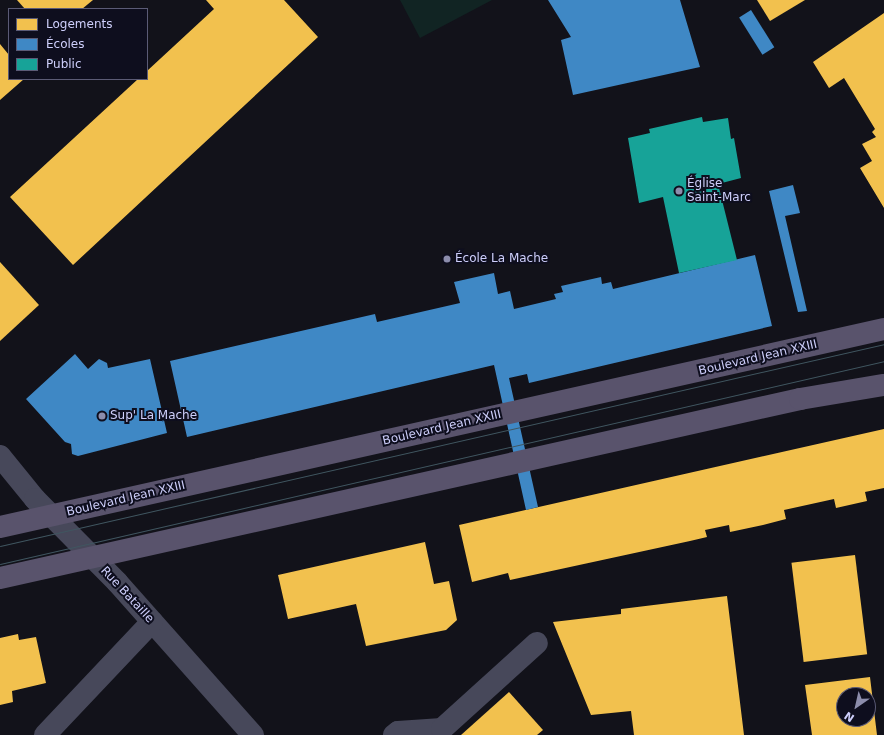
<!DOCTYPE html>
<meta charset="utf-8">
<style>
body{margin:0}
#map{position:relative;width:884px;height:735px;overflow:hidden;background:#12121a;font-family:"DejaVu Sans",sans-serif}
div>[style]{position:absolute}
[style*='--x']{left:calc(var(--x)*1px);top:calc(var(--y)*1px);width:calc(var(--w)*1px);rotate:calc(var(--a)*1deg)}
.green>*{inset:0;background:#112423}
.homes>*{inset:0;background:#f2c14e;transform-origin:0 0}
.schools>*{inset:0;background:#3f88c5;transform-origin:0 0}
.public>*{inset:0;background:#17a398}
.minor>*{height:22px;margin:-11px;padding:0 11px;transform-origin:11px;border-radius:11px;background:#47485a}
.major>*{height:22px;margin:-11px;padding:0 11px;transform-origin:11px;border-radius:11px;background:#59536c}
.tram>*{height:1px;margin:-0.5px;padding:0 0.5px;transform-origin:0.5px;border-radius:0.5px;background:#405660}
.dots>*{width:11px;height:11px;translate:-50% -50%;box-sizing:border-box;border:2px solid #0e0e1e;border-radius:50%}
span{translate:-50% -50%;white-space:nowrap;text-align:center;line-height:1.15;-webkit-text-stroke:4px #0e0e1e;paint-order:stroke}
.poi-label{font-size:12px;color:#cecffb}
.left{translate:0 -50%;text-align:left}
.street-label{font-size:12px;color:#cecffb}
.legend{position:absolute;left:8px;top:8px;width:140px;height:72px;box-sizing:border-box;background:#0e0e1e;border:1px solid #5b5b76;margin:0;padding:5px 7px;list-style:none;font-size:12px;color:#cecffb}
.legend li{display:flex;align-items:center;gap:8px;height:20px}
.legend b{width:20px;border:1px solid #5b5b76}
.north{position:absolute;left:836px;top:687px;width:40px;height:40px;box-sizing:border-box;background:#0e0e1e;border:1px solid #5b5b76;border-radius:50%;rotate:214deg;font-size:11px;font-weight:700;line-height:16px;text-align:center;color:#cecffb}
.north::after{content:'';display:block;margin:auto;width:14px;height:18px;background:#8c8dac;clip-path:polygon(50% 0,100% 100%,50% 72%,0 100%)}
</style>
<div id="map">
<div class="green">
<div style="clip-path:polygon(400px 0,492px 0,420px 38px)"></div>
</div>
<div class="homes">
<div style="clip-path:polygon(17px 0,93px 0,82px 9px,25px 9px)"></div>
<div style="clip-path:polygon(206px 0,284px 0,318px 37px,73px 265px,10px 197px,138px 79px,147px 79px,147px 71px,214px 9px)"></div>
<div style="clip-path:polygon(757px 0,805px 0,770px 21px)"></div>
<div style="clip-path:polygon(884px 13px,884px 208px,860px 168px,872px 161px,862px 144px,876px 137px,872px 132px,875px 129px,844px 78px,829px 88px,813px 62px)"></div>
<div style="clip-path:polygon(0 44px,9px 55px,9px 79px,24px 79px,0 100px)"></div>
<div style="clip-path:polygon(0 262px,39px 305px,0 341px)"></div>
<div style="clip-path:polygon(884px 429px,884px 488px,865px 492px,867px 501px,836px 508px,834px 499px,784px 510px,786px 519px,763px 525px,730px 532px,729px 525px,705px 530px,707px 537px,690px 541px,510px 580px,508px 573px,472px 582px,459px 525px)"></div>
<div style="clip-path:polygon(425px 542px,434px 584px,449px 581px,457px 620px,446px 630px,366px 646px,356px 604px,288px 619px,278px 575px)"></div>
<div style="left:855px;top:555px;width:100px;height:64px;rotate:83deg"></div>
<div style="clip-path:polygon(727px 596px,744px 735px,634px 735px,631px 711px,591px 715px,553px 622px,621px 614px,621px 609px)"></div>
<div style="clip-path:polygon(18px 634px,19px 640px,36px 637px,46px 683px,12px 691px,13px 702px,0 705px,0 638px)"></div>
<div style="clip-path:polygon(evenodd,870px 677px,877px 735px,812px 735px,805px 685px,870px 677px,844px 695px,868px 695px,868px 719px,844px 719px,844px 695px)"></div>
<div style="clip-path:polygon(509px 692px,543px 730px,537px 735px,461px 735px)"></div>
</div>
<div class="schools">
<div style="clip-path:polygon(548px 0,680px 0,700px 67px,573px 95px,561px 40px,571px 37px)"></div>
<div style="left:751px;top:10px;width:44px;height:14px;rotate:58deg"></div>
<div style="clip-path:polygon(793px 185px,800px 213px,785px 216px,807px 311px,798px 312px,769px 191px)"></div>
<div style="clip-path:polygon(755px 255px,772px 326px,529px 383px,527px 374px,509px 378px,538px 507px,526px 510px,494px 365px,187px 437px,170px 361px,375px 314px,377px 322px,460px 303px,454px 282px,494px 273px,498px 294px,510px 291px,514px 309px,556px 299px,554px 294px,563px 292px,561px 286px,601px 277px,602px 284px,611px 282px,613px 289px)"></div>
<div style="clip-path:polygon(75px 354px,88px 369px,99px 359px,107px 363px,108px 368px,150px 359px,167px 433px,78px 456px,72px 454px,71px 444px,65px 442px,26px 399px)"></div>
</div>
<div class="public">
<div style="clip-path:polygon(702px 117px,703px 122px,728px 118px,731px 139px,734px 138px,741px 178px,718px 184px,737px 260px,679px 273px,663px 197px,639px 203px,628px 138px,650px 133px,649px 129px)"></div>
</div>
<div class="minor">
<div style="--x:0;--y:456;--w:55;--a:50.9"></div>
<div style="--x:35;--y:499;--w:117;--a:45.3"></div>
<div style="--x:117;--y:582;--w:205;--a:48.4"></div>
<div style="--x:45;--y:735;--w:156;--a:-46.6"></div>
<div style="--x:394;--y:735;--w:5;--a:-37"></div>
<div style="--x:398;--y:732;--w:44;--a:-3.9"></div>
<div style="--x:442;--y:729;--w:128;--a:-42.2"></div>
</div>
<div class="major">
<div style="--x:0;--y:527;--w:906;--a:-12.62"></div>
<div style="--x:0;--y:578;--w:820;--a:-12.61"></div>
<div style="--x:800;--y:399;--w:85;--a:-9.5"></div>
</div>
<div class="tram">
<div style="--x:0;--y:546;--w:907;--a:-12.87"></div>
<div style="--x:0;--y:564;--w:907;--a:-12.93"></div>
</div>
<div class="dots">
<div style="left:679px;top:191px;background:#8c8dac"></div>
<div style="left:447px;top:259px;background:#8c8dac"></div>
<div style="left:102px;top:416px;background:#8c8dac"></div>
</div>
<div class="poi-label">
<span class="left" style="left:687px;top:191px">Église<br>Saint-Marc</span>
<span class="left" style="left:455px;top:259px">École La Mache</span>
<span class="left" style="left:110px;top:416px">Sup' La Mache</span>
</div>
<div class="street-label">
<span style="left:758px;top:358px;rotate:-13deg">Boulevard Jean XXIII</span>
<span style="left:442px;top:428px;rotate:-13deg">Boulevard Jean XXIII</span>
<span style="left:126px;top:499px;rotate:-13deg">Boulevard Jean XXIII</span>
<span style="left:127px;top:595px;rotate:47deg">Rue Bataille</span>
</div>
<ul class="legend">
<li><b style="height:11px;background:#f2c14e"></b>Logements</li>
<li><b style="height:11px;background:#3f88c5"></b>Écoles</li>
<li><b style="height:11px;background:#17a398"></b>Public</li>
</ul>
<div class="north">N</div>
</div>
